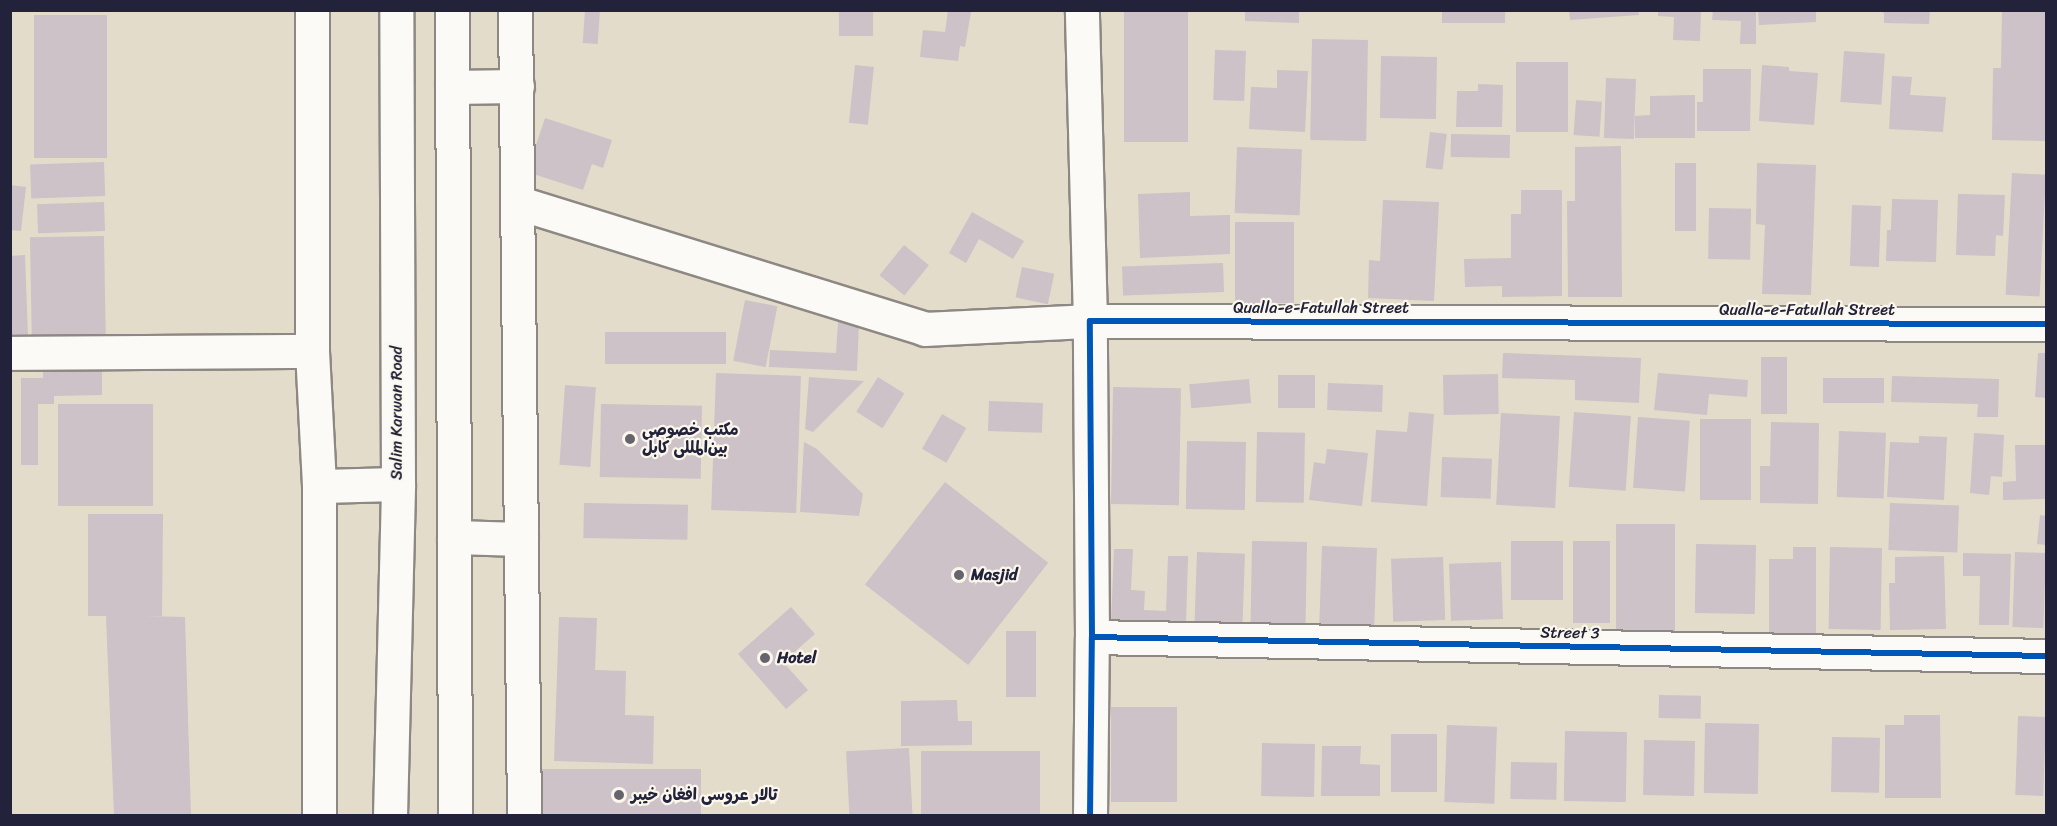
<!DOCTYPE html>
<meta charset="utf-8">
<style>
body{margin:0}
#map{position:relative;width:2057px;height:826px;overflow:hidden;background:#e4dcca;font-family:Sriracha,"Playpen Sans Arabic",sans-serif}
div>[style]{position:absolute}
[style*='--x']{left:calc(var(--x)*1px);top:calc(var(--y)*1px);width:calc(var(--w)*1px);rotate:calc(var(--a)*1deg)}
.building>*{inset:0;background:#ccc2c7;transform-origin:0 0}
.roads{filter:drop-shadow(2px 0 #8d8883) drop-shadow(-2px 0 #8d8883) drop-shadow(0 2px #8d8883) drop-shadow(0 -2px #8d8883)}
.minor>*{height:33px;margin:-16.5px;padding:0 16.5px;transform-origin:16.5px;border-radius:16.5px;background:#fbfaf7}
.major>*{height:33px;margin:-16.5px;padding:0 16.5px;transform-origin:16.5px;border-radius:16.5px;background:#fbfaf7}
.cycleway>*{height:6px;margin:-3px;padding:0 3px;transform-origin:3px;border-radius:3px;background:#0057b8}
.dots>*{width:16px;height:16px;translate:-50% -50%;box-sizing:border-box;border:3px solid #fbf7ec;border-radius:50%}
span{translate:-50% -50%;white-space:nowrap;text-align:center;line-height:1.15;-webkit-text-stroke:4.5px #fbf7ec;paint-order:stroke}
.street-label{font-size:16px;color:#22223b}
.poi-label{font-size:16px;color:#22223b;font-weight:700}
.left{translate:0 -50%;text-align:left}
.frame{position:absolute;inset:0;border:12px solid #22223b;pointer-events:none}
</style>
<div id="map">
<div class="building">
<div style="left:585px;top:10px;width:15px;height:33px;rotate:4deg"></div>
<div style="left:839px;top:10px;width:34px;height:26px"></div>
<div style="clip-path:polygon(948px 10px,971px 12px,965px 47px,960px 46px,958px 61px,920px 57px,923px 30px,945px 32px)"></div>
<div style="left:1124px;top:10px;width:64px;height:132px"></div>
<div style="clip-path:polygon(1245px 10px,1299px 10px,1299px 23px,1245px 21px)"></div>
<div style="left:1442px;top:10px;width:63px;height:13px"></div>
<div style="clip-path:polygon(1569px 10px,1638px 10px,1639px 15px,1570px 20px)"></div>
<div style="clip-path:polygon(1658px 10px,1701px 10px,1700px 41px,1673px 40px,1674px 17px,1658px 16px)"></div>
<div style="clip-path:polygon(1713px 10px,1756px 10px,1756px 44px,1740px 44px,1741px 21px,1712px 20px)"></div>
<div style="clip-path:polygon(1758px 10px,1816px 10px,1816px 22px,1759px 25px)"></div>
<div style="clip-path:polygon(1878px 10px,1930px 10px,1929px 24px,1884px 23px,1884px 13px)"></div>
<div style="clip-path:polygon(2002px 10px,2046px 10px,2046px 141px,1992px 140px,1993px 68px,2001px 68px)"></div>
<div style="left:107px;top:15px;width:143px;height:73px;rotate:90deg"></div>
<div style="left:1312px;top:39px;width:56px;height:101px;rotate:1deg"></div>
<div style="left:1215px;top:50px;width:31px;height:50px;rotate:2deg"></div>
<div style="left:1844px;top:51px;width:41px;height:51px;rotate:4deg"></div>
<div style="left:1381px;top:56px;width:56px;height:62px;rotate:1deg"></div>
<div style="left:1516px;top:62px;width:52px;height:70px"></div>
<div style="left:855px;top:65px;width:19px;height:58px;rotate:6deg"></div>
<div style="clip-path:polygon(1762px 65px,1789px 67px,1789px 71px,1818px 73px,1814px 125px,1759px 121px)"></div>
<div style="clip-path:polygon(1703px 69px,1751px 69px,1750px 131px,1697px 131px,1697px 102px,1703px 102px)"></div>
<div style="clip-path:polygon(1277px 70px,1308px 71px,1305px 132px,1249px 129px,1251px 87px,1277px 88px)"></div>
<div style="clip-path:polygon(1892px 76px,1912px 77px,1910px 95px,1946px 97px,1943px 132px,1889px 129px)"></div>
<div style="left:1606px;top:78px;width:30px;height:60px;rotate:2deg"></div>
<div style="clip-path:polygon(1478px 84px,1503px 85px,1502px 127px,1456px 127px,1457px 91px,1478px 91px)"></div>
<div style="clip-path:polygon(1695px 95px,1695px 138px,1635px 138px,1635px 116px,1650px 115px,1650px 96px)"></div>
<div style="left:1576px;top:100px;width:26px;height:35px;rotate:4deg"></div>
<div style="clip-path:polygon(545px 118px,612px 140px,603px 168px,592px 164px,583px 190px,527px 172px)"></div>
<div style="left:1430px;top:132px;width:17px;height:36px;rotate:7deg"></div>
<div style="left:1451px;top:134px;width:59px;height:23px;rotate:1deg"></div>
<div style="clip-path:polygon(1621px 146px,1622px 297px,1568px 297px,1567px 201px,1575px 201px,1575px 147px)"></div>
<div style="left:1237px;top:147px;width:65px;height:66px;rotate:2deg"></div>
<div style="left:104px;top:162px;width:34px;height:74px;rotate:88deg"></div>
<div style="left:1675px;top:163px;width:21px;height:68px"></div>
<div style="clip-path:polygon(1757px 163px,1816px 165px,1811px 295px,1762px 294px,1765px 225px,1756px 224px)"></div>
<div style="left:2012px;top:173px;width:34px;height:122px;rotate:3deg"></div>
<div style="clip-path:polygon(10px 185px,26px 187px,21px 231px,10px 230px)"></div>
<div style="clip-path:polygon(1521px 190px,1562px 190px,1562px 296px,1502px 297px,1502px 286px,1465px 287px,1464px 259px,1511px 258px,1511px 214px,1521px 214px)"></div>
<div style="clip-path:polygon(1190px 192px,1190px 216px,1230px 215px,1230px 254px,1140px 258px,1138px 194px)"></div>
<div style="clip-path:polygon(1958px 194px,2005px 195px,2003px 236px,1996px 235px,1995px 256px,1956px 255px)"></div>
<div style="clip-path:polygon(1892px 199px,1938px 200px,1936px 262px,1886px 261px,1887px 230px,1891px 230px)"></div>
<div style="clip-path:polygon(1383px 200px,1439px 202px,1434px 301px,1368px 298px,1369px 260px,1380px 261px)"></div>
<div style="left:104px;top:202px;width:29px;height:67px;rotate:88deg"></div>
<div style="left:1852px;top:205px;width:29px;height:61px;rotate:2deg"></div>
<div style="left:1709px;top:208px;width:42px;height:51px;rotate:1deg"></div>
<div style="clip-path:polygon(972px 212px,1024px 241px,1013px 259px,979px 239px,966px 263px,949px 253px)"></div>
<div style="left:1235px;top:222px;width:59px;height:81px"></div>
<div style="left:104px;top:236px;width:102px;height:74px;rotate:89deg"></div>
<div style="left:904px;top:245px;width:32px;height:39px;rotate:39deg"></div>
<div style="clip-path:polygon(25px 255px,28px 337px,10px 338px,10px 256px)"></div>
<div style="left:1223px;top:263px;width:29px;height:101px;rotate:88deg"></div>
<div style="left:1022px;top:267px;width:33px;height:31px;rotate:12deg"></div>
<div style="left:745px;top:300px;width:33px;height:62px;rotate:11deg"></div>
<div style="clip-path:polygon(838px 322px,859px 323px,857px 371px,769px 367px,770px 350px,836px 353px)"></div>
<div style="left:605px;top:332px;width:121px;height:32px"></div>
<div style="clip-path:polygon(1503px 353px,1641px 358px,1639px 403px,1575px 400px,1575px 380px,1502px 378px)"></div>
<div style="clip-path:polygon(2038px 353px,2046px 353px,2046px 398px,2035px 397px)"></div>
<div style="left:1761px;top:357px;width:26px;height:57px"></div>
<div style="clip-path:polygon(102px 360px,102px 395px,54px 396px,54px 404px,38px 404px,38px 465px,21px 465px,21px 378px,43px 378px,43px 361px)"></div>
<div style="left:716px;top:373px;width:85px;height:137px;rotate:2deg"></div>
<div style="clip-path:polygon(1658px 373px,1748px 380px,1747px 397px,1709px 394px,1707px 415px,1654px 410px)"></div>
<div style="left:1498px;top:374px;width:40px;height:55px;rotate:89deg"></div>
<div style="left:1315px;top:375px;width:33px;height:37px;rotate:90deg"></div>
<div style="clip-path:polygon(1892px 376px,1999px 379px,1998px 417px,1977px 417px,1978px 404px,1891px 402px)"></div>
<div style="clip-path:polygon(809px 377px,864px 381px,813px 432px,805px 429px)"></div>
<div style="left:878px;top:377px;width:31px;height:41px;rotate:32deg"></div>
<div style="left:1823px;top:378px;width:61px;height:25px"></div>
<div style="left:1249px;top:379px;width:24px;height:60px;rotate:85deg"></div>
<div style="left:1328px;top:383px;width:55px;height:27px;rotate:2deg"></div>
<div style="left:565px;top:385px;width:31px;height:80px;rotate:4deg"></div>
<div style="left:1113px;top:387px;width:68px;height:117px;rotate:1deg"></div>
<div style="left:989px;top:401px;width:54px;height:30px;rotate:2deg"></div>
<div style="left:58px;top:404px;width:95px;height:102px"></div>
<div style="left:601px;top:404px;width:101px;height:73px;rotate:1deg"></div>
<div style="clip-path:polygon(1409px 412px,1434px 414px,1427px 506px,1371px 502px,1376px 430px,1407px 432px)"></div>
<div style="left:1574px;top:412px;width:57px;height:75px;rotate:4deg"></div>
<div style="left:1501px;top:413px;width:59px;height:92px;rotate:3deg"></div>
<div style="left:942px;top:414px;width:28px;height:40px;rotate:30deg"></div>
<div style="left:1638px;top:417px;width:52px;height:71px;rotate:4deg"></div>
<div style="left:1700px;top:419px;width:51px;height:81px"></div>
<div style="clip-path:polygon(1771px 422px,1819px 423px,1818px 504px,1760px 503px,1760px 466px,1770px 466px)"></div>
<div style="left:1839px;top:431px;width:47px;height:66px;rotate:2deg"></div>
<div style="left:1257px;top:432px;width:48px;height:70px;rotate:1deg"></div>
<div style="clip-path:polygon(1974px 433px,2004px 435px,2002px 477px,1991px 476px,1989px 495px,1970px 493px)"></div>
<div style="clip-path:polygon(1919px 436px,1947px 437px,1944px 500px,1887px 497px,1890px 442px,1919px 443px)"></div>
<div style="left:1187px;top:441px;width:59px;height:68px;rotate:1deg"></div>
<div style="clip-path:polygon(804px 442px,817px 449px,863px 494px,859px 516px,800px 512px)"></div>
<div style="clip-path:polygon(2015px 445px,2046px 445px,2046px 499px,2003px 500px,2003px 482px,2016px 481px)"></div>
<div style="clip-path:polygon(1327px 449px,1368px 453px,1362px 506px,1309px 500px,1314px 462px,1325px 464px)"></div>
<div style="left:1442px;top:457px;width:50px;height:40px;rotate:2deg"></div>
<div style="left:945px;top:482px;width:131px;height:130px;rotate:38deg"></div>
<div style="left:584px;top:503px;width:104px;height:35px;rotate:1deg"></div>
<div style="left:1890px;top:503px;width:69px;height:47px;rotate:2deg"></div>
<div style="clip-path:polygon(88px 514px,163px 514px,162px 616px,145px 616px,185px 617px,191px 816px,114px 816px,106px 616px,88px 616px)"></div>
<div style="clip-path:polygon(2040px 515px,2046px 516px,2046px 545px,2037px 544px)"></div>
<div style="left:1616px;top:524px;width:59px;height:116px"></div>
<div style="left:1252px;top:541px;width:55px;height:93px;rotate:1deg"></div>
<div style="left:1511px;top:541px;width:52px;height:59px"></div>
<div style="left:1573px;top:541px;width:37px;height:82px"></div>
<div style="left:1696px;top:544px;width:60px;height:69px;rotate:1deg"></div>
<div style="left:1322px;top:546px;width:55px;height:86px;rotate:2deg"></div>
<div style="clip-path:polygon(1793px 547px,1816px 547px,1816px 633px,1769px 633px,1769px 559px,1793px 559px)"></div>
<div style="left:1830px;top:547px;width:52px;height:82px;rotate:1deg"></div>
<div style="clip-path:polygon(1114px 549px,1133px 549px,1131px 590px,1145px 591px,1144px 610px,1166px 611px,1168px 556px,1188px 556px,1186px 625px,1111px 623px)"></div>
<div style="left:1197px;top:552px;width:48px;height:82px;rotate:2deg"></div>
<div style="left:2015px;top:552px;width:31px;height:75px;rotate:2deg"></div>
<div style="clip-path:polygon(1963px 553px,2011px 554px,2009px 625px,1979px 625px,1980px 576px,1963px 576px)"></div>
<div style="clip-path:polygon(1944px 556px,1946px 629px,1890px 630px,1889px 583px,1895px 583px,1895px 557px)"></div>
<div style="left:1443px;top:557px;width:63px;height:52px;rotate:88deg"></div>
<div style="left:1501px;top:562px;width:57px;height:52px;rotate:88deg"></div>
<div style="clip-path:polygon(791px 607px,815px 634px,783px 662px,808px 690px,786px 709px,738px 654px)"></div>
<div style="clip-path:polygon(559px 617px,597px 618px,595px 670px,626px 671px,625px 715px,654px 716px,653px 764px,554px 761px)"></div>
<div style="left:1006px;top:631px;width:30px;height:66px"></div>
<div style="left:1659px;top:695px;width:42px;height:23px;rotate:1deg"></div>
<div style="clip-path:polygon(957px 700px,958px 721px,972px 721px,972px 745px,901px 746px,901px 701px)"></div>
<div style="left:1111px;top:707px;width:66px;height:95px"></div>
<div style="clip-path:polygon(1904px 715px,1940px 715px,1941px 798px,1885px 798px,1885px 725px,1904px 725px)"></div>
<div style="left:2018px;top:716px;width:28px;height:79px;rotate:2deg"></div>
<div style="left:1705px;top:723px;width:54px;height:70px;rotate:1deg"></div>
<div style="left:1447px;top:725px;width:50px;height:77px;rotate:2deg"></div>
<div style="left:1565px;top:731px;width:62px;height:70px;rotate:1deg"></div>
<div style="left:1391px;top:734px;width:46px;height:58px"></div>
<div style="left:1832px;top:737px;width:48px;height:55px;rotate:1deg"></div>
<div style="left:1644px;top:740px;width:51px;height:55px;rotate:1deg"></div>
<div style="left:1262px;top:743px;width:53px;height:53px;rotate:1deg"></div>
<div style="clip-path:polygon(1322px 746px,1361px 746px,1360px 764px,1380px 765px,1380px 796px,1321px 796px)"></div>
<div style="left:909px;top:748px;width:68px;height:63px;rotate:87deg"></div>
<div style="left:921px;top:751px;width:119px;height:65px"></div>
<div style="left:1511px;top:762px;width:46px;height:37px;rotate:1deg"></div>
<div style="left:701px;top:769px;width:47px;height:164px;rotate:90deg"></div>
</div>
<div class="roads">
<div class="minor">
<div style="--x:312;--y:10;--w:341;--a:90"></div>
<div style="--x:312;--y:351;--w:135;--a:87"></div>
<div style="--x:319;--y:486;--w:330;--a:90"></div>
<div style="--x:515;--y:10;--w:806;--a:89.36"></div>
<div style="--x:519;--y:203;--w:425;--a:17.2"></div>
<div style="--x:925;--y:329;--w:165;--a:-2.8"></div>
<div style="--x:1090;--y:321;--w:311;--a:-91.5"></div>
<div style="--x:10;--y:353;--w:302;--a:-0.4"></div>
<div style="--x:1092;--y:637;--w:954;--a:1.14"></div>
<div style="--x:1090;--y:816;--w:179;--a:-89.4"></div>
<div style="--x:1092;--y:637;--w:316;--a:-90.4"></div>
<div style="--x:1090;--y:321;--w:956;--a:0.18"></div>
</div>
<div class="major">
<div style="--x:452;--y:10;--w:806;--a:89.79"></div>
<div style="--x:452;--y:87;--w:65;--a:-0.9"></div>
<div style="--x:319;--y:486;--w:79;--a:-1.5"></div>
<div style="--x:454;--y:537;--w:67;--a:1.7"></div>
<div style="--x:390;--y:816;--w:332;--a:-88.6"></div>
<div style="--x:398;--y:484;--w:474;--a:-90.2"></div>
</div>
</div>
<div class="cycleway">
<div style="--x:1092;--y:637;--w:954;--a:1.14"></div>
<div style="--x:1090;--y:816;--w:179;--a:-89.4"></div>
<div style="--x:1092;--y:637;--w:316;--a:-90.4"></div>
<div style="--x:1090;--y:321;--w:956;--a:0.18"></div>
</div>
<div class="dots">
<div style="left:630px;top:439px;background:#66636d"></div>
<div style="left:959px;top:575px;background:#66636d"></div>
<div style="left:765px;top:658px;background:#66636d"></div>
<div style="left:619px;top:795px;background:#66636d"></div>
</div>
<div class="street-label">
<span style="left:1321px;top:308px">Qualla-e-Fatullah Street</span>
<span style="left:1807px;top:310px">Qualla-e-Fatullah Street</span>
<span style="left:397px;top:413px;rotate:-90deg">Salim Karwan Road</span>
<span style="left:1570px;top:633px;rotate:1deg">Street 3</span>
</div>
<div class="poi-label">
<span class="left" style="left:642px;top:439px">مکتب خصوصی<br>بین‌المللی کابل</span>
<span class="left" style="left:971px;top:575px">Masjid</span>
<span class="left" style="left:777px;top:658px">Hotel</span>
<span class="left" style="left:631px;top:795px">تالار عروسی افغان خیبر</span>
</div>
<div class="frame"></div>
</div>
